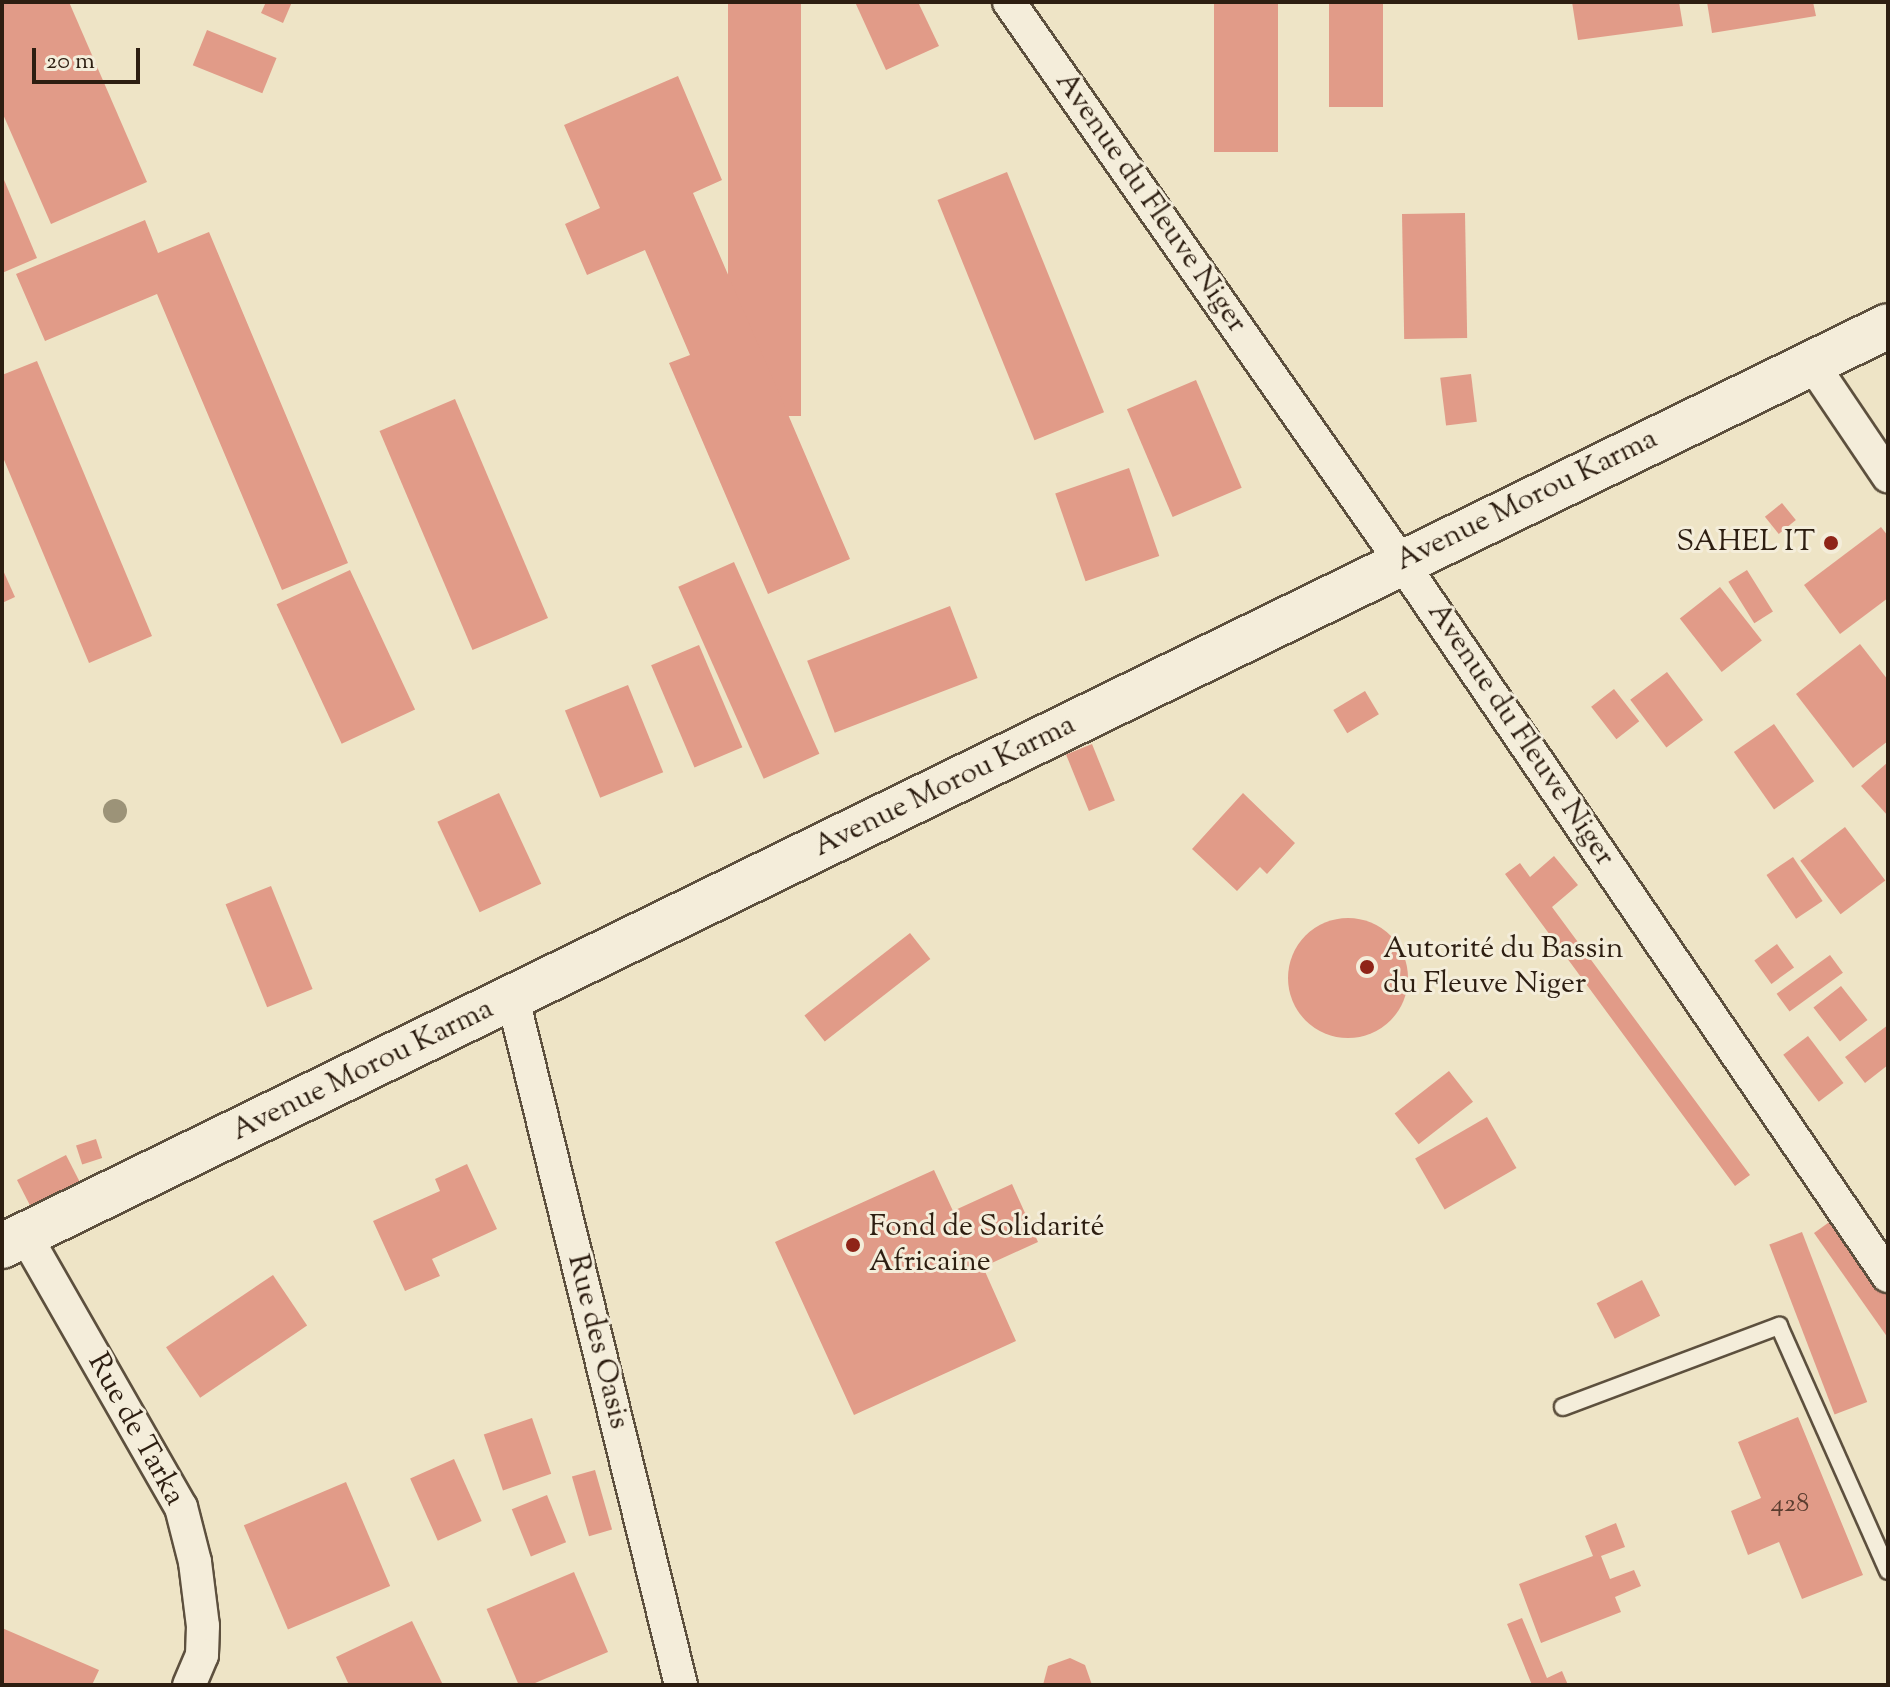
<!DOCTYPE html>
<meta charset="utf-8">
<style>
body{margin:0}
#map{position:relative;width:1890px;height:1687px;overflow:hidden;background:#eee4c6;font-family:"Sorts Mill Goudy",serif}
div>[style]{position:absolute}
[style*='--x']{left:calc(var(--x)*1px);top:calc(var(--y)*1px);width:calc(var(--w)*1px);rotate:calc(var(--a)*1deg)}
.building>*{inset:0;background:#e19b88;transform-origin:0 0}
.round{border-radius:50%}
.roads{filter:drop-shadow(2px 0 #5d503e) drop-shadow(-2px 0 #5d503e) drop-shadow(0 2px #5d503e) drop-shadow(0 -2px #5d503e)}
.lane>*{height:16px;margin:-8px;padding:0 8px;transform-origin:8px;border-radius:8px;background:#f4edda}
.street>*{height:32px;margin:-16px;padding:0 16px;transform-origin:16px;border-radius:16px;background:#f4edda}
.secondary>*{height:44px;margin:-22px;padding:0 22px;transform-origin:22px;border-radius:22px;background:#f4edda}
.trees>*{width:24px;height:24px;margin:-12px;border-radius:50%;background:#9c9378}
.dots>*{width:22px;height:22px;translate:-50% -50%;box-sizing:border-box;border:4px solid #f4edda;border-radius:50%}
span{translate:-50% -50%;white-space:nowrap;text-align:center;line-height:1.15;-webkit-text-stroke:6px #f4edda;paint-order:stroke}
.number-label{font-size:26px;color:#5a3d2f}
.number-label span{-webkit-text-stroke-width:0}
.street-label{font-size:30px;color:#2d1e11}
.poi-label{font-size:30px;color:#2d1e11}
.right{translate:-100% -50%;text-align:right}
.left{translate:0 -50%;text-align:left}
.frame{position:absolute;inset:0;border:4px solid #2d1e11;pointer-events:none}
.scale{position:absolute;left:32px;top:48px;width:108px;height:36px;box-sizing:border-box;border:4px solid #2d1e11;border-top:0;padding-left:10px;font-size:24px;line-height:28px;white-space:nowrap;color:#2d1e11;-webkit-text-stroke:6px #f4edda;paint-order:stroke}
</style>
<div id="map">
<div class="building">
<div style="clip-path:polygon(2px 2px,69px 2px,147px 182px,51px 224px,2px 112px)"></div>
<div style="clip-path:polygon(266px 2px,292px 2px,283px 23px,261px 13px)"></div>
<div style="left:728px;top:2px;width:73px;height:414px"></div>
<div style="clip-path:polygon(855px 2px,918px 2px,939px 46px,886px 70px)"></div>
<div style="left:1214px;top:2px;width:64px;height:150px"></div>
<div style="left:1329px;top:2px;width:54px;height:105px"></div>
<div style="clip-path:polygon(1572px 2px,1679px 2px,1683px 26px,1578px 40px)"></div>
<div style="clip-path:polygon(1707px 2px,1813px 2px,1816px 16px,1712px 33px)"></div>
<div style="left:207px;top:30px;width:75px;height:38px;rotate:22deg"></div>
<div style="clip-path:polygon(678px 76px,722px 180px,693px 193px,850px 559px,768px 594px,669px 363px,690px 355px,645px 250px,587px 275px,565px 224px,600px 208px,564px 125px)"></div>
<div style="left:1007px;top:172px;width:259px;height:75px;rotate:68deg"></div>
<div style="clip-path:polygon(2px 175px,37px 258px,2px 273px)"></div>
<div style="left:1465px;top:213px;width:125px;height:63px;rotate:89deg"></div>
<div style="clip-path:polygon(145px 220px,158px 253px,209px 232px,348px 563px,282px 590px,157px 294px,45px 341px,16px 274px)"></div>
<div style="clip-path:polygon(37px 361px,152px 636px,89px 663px,2px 455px,2px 375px)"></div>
<div style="left:1471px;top:374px;width:48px;height:31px;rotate:83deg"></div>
<div style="left:1196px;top:380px;width:117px;height:75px;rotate:67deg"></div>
<div style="left:455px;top:399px;width:238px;height:82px;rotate:67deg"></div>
<div style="left:1129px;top:468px;width:93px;height:78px;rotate:71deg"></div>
<div style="left:1782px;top:503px;width:22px;height:22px;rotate:51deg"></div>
<div style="clip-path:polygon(1881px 527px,1888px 536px,1888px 598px,1840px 634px,1804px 585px)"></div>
<div style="left:734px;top:562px;width:210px;height:61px;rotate:66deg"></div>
<div style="clip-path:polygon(2px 568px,15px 597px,2px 603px)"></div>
<div style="left:350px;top:570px;width:154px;height:81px;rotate:65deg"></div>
<div style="left:1747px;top:570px;width:49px;height:22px;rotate:58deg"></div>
<div style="left:1720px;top:587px;width:68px;height:51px;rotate:52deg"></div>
<div style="left:950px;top:606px;width:77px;height:153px;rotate:69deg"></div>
<div style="clip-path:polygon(1860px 644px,1888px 680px,1888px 741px,1853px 768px,1796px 694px)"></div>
<div style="left:699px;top:645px;width:111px;height:52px;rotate:67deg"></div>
<div style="left:1667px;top:672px;width:60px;height:46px;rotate:53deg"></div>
<div style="left:628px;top:685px;width:94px;height:68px;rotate:68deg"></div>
<div style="left:1614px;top:689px;width:41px;height:29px;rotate:52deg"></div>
<div style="left:1365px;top:691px;width:27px;height:37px;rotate:59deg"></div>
<div style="left:1774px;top:724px;width:70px;height:49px;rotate:55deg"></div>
<div style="left:1092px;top:744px;width:61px;height:28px;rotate:68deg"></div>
<div style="clip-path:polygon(1888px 762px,1888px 816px,1861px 786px)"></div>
<div style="left:499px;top:793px;width:100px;height:68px;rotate:65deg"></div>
<div style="clip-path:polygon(1243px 793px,1295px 843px,1267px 874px,1260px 867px,1237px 891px,1192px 849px)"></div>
<div style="left:1845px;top:827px;width:67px;height:56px;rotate:53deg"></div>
<div style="clip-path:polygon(1554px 856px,1578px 885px,1552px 907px,1750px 1175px,1735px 1186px,1505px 874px,1520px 863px,1530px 877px)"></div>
<div style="left:1793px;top:857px;width:53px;height:32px;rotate:56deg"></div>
<div style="left:271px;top:886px;width:111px;height:49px;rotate:68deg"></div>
<div class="round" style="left:1288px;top:918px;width:120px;height:120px"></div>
<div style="left:910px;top:933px;width:33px;height:134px;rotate:52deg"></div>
<div style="left:1777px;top:944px;width:29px;height:28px;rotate:54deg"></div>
<div style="left:1830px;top:955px;width:22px;height:66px;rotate:54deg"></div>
<div style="left:1841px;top:986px;width:43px;height:35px;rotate:52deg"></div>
<div style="clip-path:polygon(1888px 1025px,1888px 1065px,1865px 1083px,1845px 1057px)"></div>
<div style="left:1808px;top:1036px;width:59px;height:31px;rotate:53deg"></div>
<div style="left:1449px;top:1071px;width:39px;height:69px;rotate:52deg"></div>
<div style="left:1487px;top:1117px;width:59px;height:83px;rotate:60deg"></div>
<div style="left:96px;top:1139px;width:20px;height:21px;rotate:72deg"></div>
<div style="left:66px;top:1155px;width:31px;height:55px;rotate:63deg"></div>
<div style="clip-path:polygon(467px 1164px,497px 1229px,432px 1259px,440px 1276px,405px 1291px,373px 1221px,440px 1191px,435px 1179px)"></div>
<div style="clip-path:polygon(934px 1170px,953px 1211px,1012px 1184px,1038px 1242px,983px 1267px,1016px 1341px,854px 1415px,775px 1242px)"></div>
<div style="clip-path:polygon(1835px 1218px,1888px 1294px,1888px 1338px,1814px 1233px)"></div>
<div style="left:1802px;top:1232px;width:182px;height:35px;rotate:69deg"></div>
<div style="left:273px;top:1275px;width:61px;height:129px;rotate:56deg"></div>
<div style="left:1642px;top:1280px;width:40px;height:51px;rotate:63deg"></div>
<div style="clip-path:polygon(1798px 1417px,1863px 1575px,1802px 1599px,1779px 1542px,1748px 1555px,1731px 1511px,1761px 1498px,1738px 1442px)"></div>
<div style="left:532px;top:1418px;width:59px;height:51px;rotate:71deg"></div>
<div style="left:454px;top:1459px;width:68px;height:48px;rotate:66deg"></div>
<div style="left:595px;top:1470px;width:62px;height:24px;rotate:74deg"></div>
<div style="left:346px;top:1482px;width:113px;height:111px;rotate:67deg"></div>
<div style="left:547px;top:1495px;width:51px;height:38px;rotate:68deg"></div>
<div style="clip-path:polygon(1616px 1523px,1625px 1547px,1601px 1556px,1610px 1579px,1634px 1570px,1641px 1586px,1615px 1597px,1621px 1612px,1541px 1643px,1519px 1584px,1593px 1556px,1585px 1536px)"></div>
<div style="left:574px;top:1572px;width:87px;height:95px;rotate:67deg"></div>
<div style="clip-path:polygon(1522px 1618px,1547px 1678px,1562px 1671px,1568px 1685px,1532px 1685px,1507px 1624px)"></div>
<div style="clip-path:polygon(412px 1621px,443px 1685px,349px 1685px,336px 1657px)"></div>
<div style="clip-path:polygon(2px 1628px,99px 1670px,92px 1685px,2px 1685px)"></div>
<div style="clip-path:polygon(1070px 1658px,1085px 1665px,1092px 1685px,1043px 1685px,1048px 1666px)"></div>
</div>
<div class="roads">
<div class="lane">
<div style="--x:1563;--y:1407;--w:231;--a:-20.6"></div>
<div style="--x:1779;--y:1326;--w:268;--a:66"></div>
</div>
<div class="street">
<div style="--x:1009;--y:2;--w:685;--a:54.99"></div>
<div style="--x:1402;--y:563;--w:863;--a:55.72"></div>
<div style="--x:1811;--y:362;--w:138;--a:56"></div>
<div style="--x:513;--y:999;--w:706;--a:76.24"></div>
<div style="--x:25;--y:1235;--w:314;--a:60.2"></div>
<div style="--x:181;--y:1507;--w:57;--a:75.7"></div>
<div style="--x:195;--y:1562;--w:64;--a:82.9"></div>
<div style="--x:203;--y:1626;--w:29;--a:92"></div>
<div style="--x:202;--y:1655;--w:33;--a:113"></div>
</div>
<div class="secondary">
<div style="--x:2;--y:1246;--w:2098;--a:-26"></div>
</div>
</div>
<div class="trees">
<div style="left:115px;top:811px"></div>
</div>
<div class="dots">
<div style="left:1831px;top:543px;background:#8f2418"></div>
<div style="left:1367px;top:967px;background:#8f2418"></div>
<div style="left:853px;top:1245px;background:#8f2418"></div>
</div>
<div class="number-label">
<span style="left:1790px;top:1505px">428</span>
</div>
<div class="street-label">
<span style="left:1150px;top:203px;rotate:55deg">Avenue du Fleuve Niger</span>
<span style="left:1527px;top:501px;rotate:-26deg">Avenue Morou Karma</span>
<span style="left:1520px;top:735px;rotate:56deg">Avenue du Fleuve Niger</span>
<span style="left:945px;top:787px;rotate:-26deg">Avenue Morou Karma</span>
<span style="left:363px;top:1071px;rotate:-26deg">Avenue Morou Karma</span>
<span style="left:597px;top:1342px;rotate:76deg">Rue des Oasis</span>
<span style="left:135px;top:1430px;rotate:61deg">Rue de Tarka</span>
</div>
<div class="poi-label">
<span class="right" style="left:1815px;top:543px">SAHEL IT</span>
<span class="left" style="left:1383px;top:967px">Autorité du Bassin<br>du Fleuve Niger</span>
<span class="left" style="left:869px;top:1245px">Fond de Solidarité<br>Africaine</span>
</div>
<div class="frame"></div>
<div class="scale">20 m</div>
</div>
